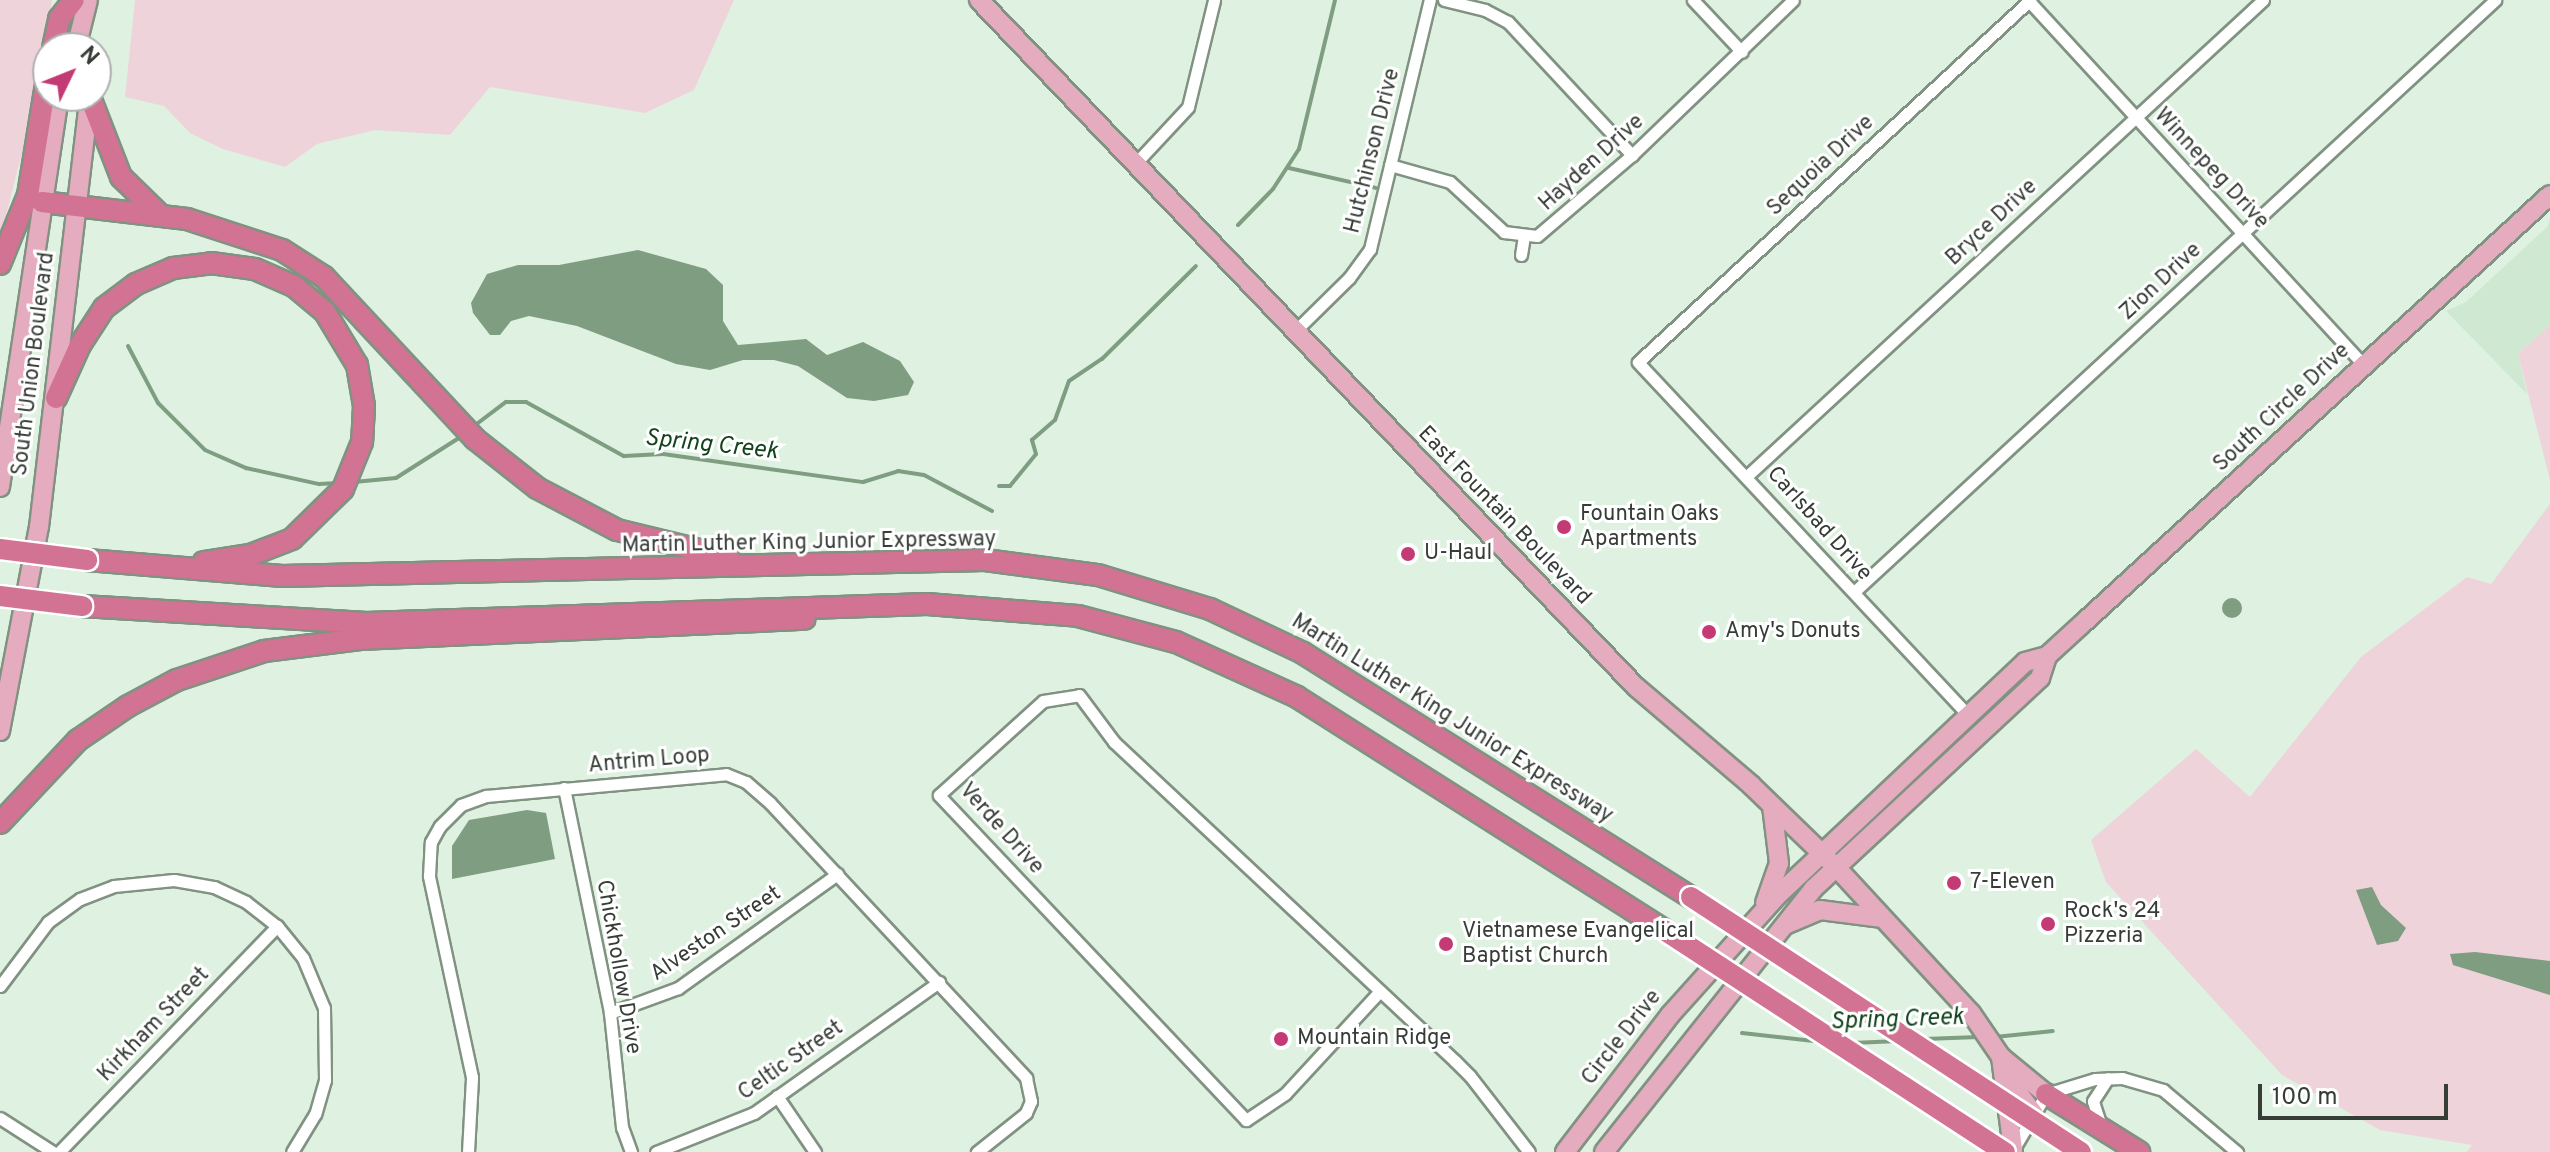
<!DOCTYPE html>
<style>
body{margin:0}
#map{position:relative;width:2550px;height:1152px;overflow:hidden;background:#dff1e0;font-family:Overpass,sans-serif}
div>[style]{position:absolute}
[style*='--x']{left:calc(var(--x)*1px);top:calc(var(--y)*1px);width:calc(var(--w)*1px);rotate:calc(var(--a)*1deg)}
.built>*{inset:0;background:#cfe8d1}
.green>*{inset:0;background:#efd3db}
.water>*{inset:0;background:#7e9d81}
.round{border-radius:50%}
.stream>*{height:4px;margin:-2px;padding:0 2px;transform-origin:2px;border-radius:2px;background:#7e9d81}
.roads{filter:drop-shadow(2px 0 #819282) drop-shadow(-2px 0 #819282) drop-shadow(0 2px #819282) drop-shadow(0 -2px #819282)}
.street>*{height:11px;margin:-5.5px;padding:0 5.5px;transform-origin:5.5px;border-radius:5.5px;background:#fff}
.primary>*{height:18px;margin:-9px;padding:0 9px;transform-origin:9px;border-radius:9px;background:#e5abbf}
.highway>*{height:20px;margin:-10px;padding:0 10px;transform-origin:10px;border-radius:10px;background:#d37394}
.bridges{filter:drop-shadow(2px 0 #fff) drop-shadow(-2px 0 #fff) drop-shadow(0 2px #fff) drop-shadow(0 -2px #fff)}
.highway-bridge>*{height:20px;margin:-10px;padding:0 10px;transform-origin:10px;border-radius:10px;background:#d37394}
.dots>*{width:22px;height:22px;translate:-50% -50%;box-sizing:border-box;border:4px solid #fff;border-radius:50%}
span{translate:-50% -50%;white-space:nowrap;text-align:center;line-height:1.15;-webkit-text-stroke:6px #fff;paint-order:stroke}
.street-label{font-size:22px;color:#363d37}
.poi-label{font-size:22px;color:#363d37}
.left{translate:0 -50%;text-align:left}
.water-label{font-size:24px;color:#11431c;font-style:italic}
.north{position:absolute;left:32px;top:32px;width:80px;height:80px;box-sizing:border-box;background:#fff;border:2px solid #afb1af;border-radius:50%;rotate:47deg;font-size:22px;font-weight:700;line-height:32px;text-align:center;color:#363d37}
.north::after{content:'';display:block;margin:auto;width:28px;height:36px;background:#c43a74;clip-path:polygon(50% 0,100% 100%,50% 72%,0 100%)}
.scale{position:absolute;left:2258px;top:1084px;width:190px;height:36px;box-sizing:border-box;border:4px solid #363d37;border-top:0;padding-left:10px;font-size:24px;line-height:28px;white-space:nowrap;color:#363d37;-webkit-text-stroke:6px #fff;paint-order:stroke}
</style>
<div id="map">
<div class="built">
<div style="clip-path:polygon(2550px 219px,2550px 325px,2518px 354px,2527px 394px,2446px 311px,2466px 302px,2548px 226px)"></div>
</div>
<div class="green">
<div style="clip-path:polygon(0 0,52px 0,28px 129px,0 239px)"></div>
<div style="clip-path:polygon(135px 0,734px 0,694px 90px,645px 113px,490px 87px,450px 135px,375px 130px,317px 144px,285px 167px,223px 149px,190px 133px,164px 106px,125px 97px)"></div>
<div style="clip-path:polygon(2550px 325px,2550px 480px,2518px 354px)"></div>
<div style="clip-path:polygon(2550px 504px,2550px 1152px,2467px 1152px,2472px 1145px,2380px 1130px,2282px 1075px,2106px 882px,2091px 840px,2196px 749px,2250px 797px,2361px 657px,2467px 577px,2491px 584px)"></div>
</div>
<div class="water">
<div style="clip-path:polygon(638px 250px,706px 269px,723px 285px,723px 321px,738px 345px,806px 339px,827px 355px,863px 342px,900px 361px,914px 382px,908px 395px,874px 401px,847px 398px,798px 366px,774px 360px,743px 360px,710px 370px,676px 364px,577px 326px,529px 316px,511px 321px,500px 335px,490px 335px,473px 313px,471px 303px,487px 274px,518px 265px,559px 265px)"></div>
<div class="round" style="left:2222px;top:598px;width:20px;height:20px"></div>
<div style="clip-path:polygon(527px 810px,546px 813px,555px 859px,452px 879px,452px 846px,469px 820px)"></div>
<div style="clip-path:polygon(2372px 887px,2381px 905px,2406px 928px,2398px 941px,2377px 945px,2356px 890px)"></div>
<div style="clip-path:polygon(2475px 952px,2550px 961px,2550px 995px,2453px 965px,2450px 954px)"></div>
</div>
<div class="stream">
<div style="--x:1289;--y:168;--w:89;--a:12.9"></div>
<div style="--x:1238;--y:225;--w:50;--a:-45.8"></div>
<div style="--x:1273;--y:189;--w:48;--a:-57"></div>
<div style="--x:1299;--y:149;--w:153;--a:-76.4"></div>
<div style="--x:128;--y:346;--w:64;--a:62.2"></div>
<div style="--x:158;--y:403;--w:66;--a:45"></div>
<div style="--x:205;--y:450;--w:45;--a:23.7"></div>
<div style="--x:246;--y:468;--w:75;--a:12.4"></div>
<div style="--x:319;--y:484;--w:19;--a:-3"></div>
<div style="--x:474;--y:426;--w:40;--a:-37"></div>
<div style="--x:506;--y:402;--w:20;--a:0"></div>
<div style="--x:526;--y:402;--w:112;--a:28.9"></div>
<div style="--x:624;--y:456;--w:39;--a:-3"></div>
<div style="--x:663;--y:454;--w:202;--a:8"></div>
<div style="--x:863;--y:482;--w:37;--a:-17"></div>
<div style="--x:898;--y:471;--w:26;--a:9"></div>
<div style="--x:924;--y:475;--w:77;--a:27.9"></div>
<div style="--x:354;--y:482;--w:42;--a:-5.4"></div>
<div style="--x:396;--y:478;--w:82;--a:-32.5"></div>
<div style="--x:999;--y:486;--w:11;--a:0"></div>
<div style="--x:1010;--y:486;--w:41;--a:-50.9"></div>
<div style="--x:1036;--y:454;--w:15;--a:-106"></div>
<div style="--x:1032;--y:440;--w:30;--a:-41"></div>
<div style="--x:1055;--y:420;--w:41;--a:-70.3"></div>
<div style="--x:1069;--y:381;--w:40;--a:-34"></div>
<div style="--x:1102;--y:359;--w:132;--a:-44.7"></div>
<div style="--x:1742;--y:1033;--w:81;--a:6.3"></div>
<div style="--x:1995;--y:1037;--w:58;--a:-5.9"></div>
<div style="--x:1924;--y:1039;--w:55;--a:-2.1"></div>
<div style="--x:1852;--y:1043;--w:47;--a:-2.4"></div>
</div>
<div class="roads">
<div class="street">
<div style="--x:1444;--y:0;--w:42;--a:13.7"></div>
<div style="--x:1485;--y:10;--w:26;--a:28"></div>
<div style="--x:1508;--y:22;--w:182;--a:47"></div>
<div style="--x:1693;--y:0;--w:71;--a:46.7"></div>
<div style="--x:2028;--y:0;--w:497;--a:47.4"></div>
<div style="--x:1134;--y:165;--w:79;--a:-47"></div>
<div style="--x:1188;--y:107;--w:110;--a:-76.3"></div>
<div style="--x:1390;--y:165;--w:62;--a:15.8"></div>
<div style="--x:1450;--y:182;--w:74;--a:42.8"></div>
<div style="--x:1504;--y:232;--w:33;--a:7"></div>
<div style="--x:1537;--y:236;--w:125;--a:-40.5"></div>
<div style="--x:1632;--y:155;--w:223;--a:-43.9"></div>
<div style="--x:1521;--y:255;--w:18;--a:-81"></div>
<div style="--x:1294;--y:332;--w:77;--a:-44.5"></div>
<div style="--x:1349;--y:278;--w:36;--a:-54"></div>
<div style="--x:1370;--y:249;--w:256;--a:-76.5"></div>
<div style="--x:1747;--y:476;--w:702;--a:-42.69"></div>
<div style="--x:1854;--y:592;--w:873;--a:-42.72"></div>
<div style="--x:1968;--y:715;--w:483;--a:-133.1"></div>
<div style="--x:1638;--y:362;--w:534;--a:-42.72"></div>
<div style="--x:564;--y:788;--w:230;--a:78.4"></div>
<div style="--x:610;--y:1013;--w:115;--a:84"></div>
<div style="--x:622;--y:1127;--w:27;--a:70"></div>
<div style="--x:0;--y:986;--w:80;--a:-53.1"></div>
<div style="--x:48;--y:922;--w:39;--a:-36"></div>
<div style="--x:80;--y:899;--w:36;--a:-21"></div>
<div style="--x:114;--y:886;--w:60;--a:-5.7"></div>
<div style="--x:174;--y:880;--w:41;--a:9.9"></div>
<div style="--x:214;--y:887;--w:35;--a:25"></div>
<div style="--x:246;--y:902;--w:39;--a:38"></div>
<div style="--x:277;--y:926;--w:41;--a:50.9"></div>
<div style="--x:303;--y:958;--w:54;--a:67.2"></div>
<div style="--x:324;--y:1008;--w:72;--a:89.2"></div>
<div style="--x:325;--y:1080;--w:35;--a:106"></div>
<div style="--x:315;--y:1114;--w:44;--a:121.2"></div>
<div style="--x:1380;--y:991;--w:140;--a:132.7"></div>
<div style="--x:1285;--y:1094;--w:47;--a:146.3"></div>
<div style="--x:1246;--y:1120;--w:447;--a:-133.4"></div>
<div style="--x:939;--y:795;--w:140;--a:-42.1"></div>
<div style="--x:1043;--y:701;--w:36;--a:-9"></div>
<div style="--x:1079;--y:695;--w:59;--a:53.3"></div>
<div style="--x:1114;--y:742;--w:467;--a:43.1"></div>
<div style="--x:1455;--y:1061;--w:21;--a:45"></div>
<div style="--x:1470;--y:1076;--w:96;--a:52.2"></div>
<div style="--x:610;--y:1013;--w:72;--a:-20.2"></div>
<div style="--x:678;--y:988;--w:196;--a:-35.6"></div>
<div style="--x:777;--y:1096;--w:68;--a:55.8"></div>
<div style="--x:0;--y:1118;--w:63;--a:32.7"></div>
<div style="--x:2100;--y:1123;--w:23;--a:-108"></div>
<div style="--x:2093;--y:1101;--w:27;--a:-57"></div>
<div style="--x:2013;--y:1150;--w:65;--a:-59.5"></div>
<div style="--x:2046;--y:1094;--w:51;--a:-17"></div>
<div style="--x:2095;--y:1079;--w:27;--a:-2"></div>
<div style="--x:2122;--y:1078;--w:43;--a:16.3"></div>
<div style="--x:2163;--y:1090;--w:97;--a:40"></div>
<div style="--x:59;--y:1152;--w:314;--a:-46"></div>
<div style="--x:468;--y:1152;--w:75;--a:-86.9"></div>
<div style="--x:472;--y:1077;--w:206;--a:-102.1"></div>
<div style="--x:429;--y:876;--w:34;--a:-87"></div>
<div style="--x:431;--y:842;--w:18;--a:-61"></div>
<div style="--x:440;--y:826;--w:30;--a:-45"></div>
<div style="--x:461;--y:805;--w:27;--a:-20"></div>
<div style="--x:486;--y:796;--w:241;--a:-5.2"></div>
<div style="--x:726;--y:774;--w:22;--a:22"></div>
<div style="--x:746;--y:782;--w:32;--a:41"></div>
<div style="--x:770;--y:803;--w:376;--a:47"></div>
<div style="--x:1026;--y:1078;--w:24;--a:78"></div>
<div style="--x:1031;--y:1101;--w:13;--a:113"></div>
<div style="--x:1026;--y:1113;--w:63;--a:141.5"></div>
<div style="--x:656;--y:1152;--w:105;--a:-21.7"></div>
<div style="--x:754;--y:1113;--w:227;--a:-35.3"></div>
</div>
<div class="primary">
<div style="--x:979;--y:0;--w:951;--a:46.28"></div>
<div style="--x:1636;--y:687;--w:151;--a:40.4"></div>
<div style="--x:1751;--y:785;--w:120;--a:44"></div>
<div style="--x:1837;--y:868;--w:197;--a:47.3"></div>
<div style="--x:1971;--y:1013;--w:53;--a:55.7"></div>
<div style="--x:2001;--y:1057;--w:58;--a:39.4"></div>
<div style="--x:76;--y:48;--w:49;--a:-76"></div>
<div style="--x:0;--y:487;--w:395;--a:-81.4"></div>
<div style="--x:0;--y:731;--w:208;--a:-79.2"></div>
<div style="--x:39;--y:527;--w:434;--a:-83.3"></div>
<div style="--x:1765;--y:903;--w:42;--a:-70.7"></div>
<div style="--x:1779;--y:863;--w:57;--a:-97"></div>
<div style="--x:1785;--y:925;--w:38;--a:-23"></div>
<div style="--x:1820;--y:910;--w:63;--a:7.4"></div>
<div style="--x:2001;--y:1057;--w:94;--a:82.6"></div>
<div style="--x:2005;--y:1075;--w:49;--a:53.4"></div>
<div style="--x:1565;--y:1152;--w:173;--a:-52.5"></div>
<div style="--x:1670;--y:1015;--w:160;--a:-48"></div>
<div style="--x:1777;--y:896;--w:341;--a:-43.3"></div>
<div style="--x:2025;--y:662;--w:23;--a:-15"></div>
<div style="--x:1604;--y:1152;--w:336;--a:-51.5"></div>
<div style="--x:1813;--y:889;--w:310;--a:-42.9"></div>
<div style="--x:2040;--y:678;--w:23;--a:-72"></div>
<div style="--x:2047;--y:656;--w:46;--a:-42.4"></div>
<div style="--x:2081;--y:625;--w:636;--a:-42.52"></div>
</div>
<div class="highway">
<div style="--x:53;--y:48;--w:30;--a:-78"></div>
<div style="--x:59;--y:19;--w:24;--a:-52"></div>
<div style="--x:90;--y:97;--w:86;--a:68.8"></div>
<div style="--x:121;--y:177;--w:53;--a:44.2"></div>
<div style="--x:42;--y:202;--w:146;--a:6.7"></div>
<div style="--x:187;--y:219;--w:100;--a:18.1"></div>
<div style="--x:282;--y:250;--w:50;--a:32.7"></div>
<div style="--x:324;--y:277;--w:221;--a:47"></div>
<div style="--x:475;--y:439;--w:79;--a:38.3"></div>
<div style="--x:537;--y:488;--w:90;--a:27.7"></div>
<div style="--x:617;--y:530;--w:115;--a:13.6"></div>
<div style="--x:0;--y:264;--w:74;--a:-67.9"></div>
<div style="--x:28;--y:195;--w:125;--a:-80.8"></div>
<div style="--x:56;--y:398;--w:58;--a:-65.6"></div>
<div style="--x:80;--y:345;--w:44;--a:-57"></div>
<div style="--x:104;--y:308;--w:40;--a:-37"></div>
<div style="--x:136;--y:284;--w:40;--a:-23.4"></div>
<div style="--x:173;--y:268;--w:38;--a:-7"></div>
<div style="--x:211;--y:263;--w:44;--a:7.8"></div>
<div style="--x:255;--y:269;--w:43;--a:23.6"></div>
<div style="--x:294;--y:286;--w:40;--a:40"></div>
<div style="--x:325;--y:312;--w:62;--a:58.9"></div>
<div style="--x:357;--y:365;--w:42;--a:80.3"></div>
<div style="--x:364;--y:406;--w:36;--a:93"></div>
<div style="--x:362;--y:442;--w:51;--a:112"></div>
<div style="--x:343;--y:489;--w:71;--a:135.6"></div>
<div style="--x:292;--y:539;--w:45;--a:159.1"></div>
<div style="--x:250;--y:555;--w:47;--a:171.3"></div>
<div style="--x:87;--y:560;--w:196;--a:4.7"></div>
<div style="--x:282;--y:576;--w:703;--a:-1.3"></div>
<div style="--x:985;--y:560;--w:114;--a:7.6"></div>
<div style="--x:1098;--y:575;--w:117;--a:16.9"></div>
<div style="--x:1210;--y:609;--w:103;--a:25.3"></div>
<div style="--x:1303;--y:653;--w:458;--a:32.2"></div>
<div style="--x:82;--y:606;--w:285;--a:3.4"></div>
<div style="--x:366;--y:623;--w:561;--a:-1.94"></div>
<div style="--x:927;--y:604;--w:151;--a:4.5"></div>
<div style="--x:1078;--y:616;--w:101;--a:14.9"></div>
<div style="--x:1176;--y:642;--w:133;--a:24.4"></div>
<div style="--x:1297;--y:697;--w:435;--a:32.4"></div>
<div style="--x:0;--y:823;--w:114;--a:-46.8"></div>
<div style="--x:78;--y:740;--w:60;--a:-34.2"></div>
<div style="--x:128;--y:706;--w:55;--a:-28"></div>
<div style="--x:177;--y:680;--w:92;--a:-18.4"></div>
<div style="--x:264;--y:651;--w:97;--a:-7.1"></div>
<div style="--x:360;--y:639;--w:445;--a:-2.6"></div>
<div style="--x:2046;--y:1094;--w:110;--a:31.9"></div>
</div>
</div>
<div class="bridges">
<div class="highway-bridge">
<div style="--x:0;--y:549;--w:88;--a:7.2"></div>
<div style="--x:0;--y:596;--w:83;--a:7"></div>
<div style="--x:1691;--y:897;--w:466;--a:33.2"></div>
<div style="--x:1664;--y:930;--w:407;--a:33.1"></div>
</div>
</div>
<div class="dots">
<div style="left:1564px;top:527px;background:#c43a74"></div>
<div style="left:1408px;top:554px;background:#c43a74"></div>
<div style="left:1709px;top:632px;background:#c43a74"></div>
<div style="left:1954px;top:883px;background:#c43a74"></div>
<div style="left:2048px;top:924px;background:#c43a74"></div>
<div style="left:1446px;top:944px;background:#c43a74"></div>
<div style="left:1281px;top:1039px;background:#c43a74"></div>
</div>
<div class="street-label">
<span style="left:1373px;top:151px;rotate:-76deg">Hutchinson Drive</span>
<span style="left:1592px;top:163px;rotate:-42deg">Hayden Drive</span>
<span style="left:1821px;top:166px;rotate:-43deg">Sequoia Drive</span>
<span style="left:2211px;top:169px;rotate:47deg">Winnepeg Drive</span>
<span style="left:1992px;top:223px;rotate:-43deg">Bryce Drive</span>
<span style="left:2161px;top:282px;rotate:-43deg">Zion Drive</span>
<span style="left:34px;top:364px;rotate:-83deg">South Union Boulevard</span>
<span style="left:2282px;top:408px;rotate:-43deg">South Circle Drive</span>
<span style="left:1504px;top:516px;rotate:46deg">East Fountain Boulevard</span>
<span style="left:1819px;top:524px;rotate:48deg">Carlsbad Drive</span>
<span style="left:809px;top:543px;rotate:-1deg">Martin Luther King Junior Expressway</span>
<span style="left:1452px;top:719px;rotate:32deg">Martin Luther King Junior Expressway</span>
<span style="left:649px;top:761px;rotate:-5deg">Antrim Loop</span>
<span style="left:1001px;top:829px;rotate:48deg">Verde Drive</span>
<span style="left:716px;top:934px;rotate:-34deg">Alveston Street</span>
<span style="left:618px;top:967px;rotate:80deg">Chickhollow Drive</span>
<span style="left:154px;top:1025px;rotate:-46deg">Kirkham Street</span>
<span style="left:1622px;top:1038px;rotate:-52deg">Circle Drive</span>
<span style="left:791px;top:1061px;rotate:-35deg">Celtic Street</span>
</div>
<div class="poi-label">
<span class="left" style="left:1580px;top:527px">Fountain Oaks<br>Apartments</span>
<span class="left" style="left:1424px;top:554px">U-Haul</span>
<span class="left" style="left:1725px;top:632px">Amy's Donuts</span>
<span class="left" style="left:1970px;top:883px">7-Eleven</span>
<span class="left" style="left:2064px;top:924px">Rock's 24<br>Pizzeria</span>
<span class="left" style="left:1462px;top:944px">Vietnamese Evangelical<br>Baptist Church</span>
<span class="left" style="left:1297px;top:1039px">Mountain Ridge</span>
</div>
<div class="water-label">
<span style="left:711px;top:446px;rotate:6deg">Spring Creek</span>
<span style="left:1897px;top:1021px;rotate:-2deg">Spring Creek</span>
</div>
<div class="north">N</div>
<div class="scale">100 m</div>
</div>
